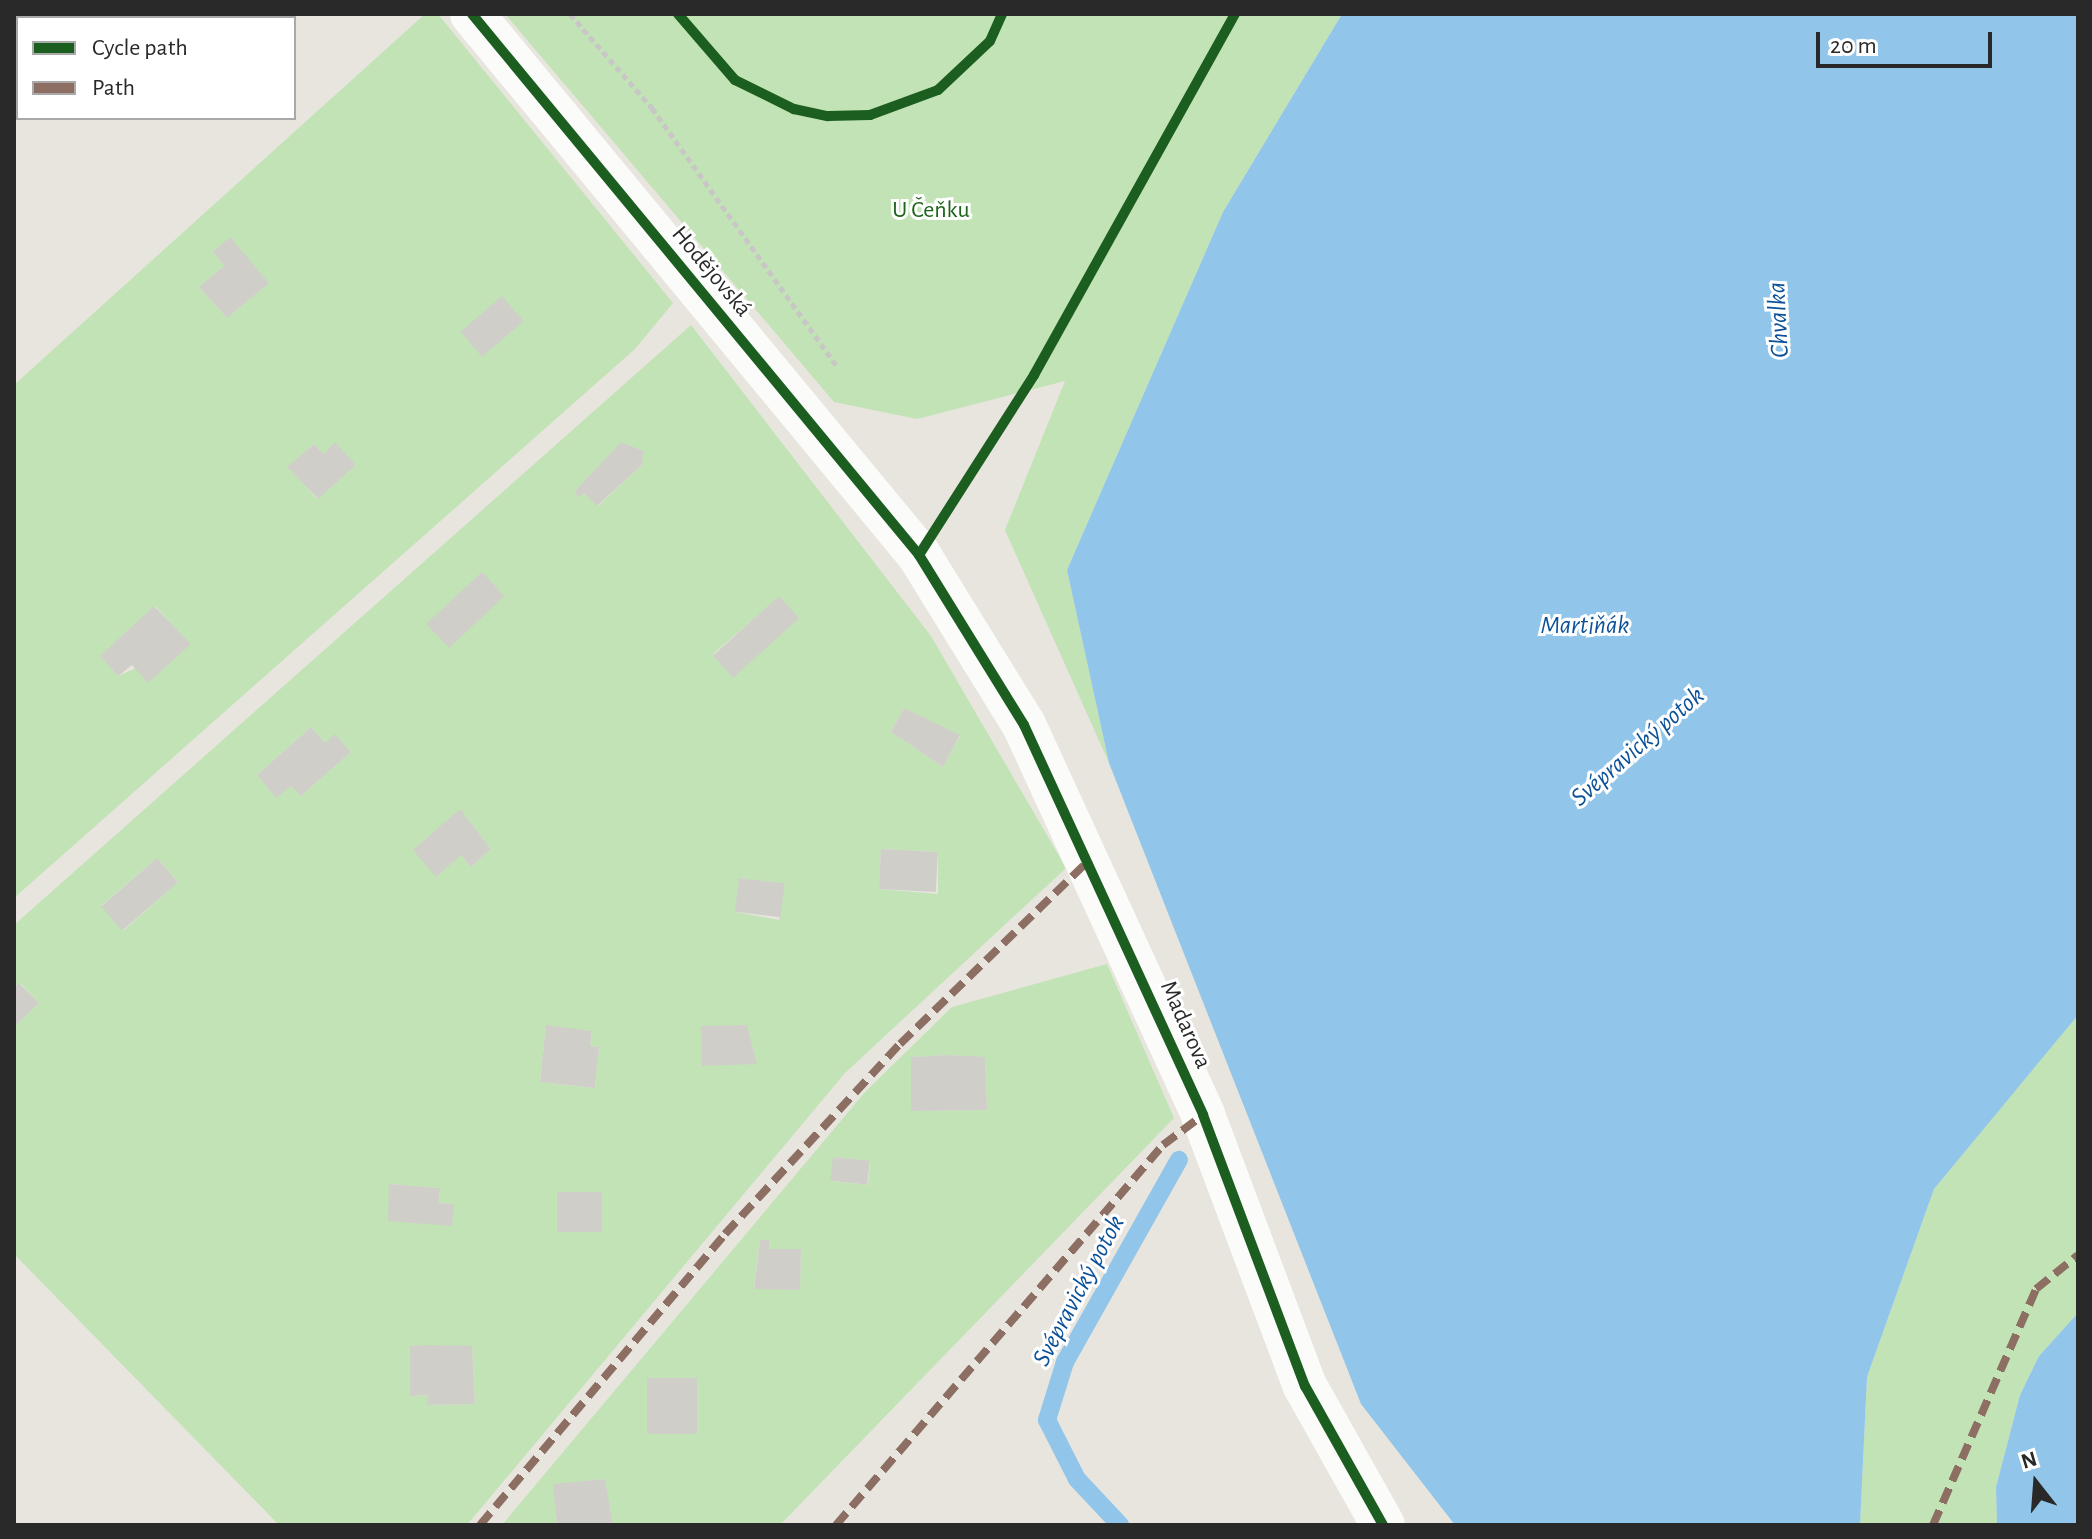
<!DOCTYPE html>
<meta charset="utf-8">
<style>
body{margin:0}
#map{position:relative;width:2092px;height:1539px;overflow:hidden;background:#e7e5de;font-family:"Alegreya Sans",sans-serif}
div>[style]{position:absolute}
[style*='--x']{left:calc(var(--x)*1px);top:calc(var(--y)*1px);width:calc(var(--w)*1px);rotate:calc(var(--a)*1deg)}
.green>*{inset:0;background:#c2e3b6}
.water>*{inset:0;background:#91c5e9}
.stream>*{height:18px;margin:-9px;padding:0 9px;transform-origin:9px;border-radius:9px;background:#91c5e9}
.building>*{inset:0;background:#d0cec9;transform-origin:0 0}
.path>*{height:5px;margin-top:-2.5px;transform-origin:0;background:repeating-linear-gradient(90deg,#c8c7c6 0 6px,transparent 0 10px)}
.street>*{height:44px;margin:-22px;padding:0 22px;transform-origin:22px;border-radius:22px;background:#fbfbfa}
.quiet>*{height:8px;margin-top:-4px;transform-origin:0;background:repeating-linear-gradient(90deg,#8d6e63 0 16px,transparent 0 24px)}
.cycleway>*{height:10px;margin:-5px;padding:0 5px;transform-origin:5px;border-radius:5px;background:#1b5e20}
span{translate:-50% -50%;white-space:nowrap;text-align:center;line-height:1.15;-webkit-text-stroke:6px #fff;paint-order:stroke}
.park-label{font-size:24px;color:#1d6519}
.street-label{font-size:24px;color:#292929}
.water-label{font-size:26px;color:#0d5299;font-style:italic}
.frame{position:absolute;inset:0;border:16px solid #292929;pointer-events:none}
.legend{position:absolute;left:16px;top:16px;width:280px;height:104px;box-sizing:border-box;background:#fff;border:2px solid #a9a9a9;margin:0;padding:10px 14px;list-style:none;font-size:24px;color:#292929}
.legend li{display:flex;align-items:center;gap:16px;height:40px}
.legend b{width:40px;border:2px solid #a9a9a9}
.north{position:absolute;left:1996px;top:1443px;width:80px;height:80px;-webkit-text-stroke:6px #fff;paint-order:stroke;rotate:343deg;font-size:22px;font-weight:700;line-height:32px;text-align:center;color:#292929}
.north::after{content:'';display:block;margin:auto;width:28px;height:36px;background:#292929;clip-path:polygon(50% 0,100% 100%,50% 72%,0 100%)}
.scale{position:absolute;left:1816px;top:32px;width:176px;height:36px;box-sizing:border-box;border:4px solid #292929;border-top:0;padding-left:10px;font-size:24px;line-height:28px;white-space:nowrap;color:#292929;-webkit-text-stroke:6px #fff;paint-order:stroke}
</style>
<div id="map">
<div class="green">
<div style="clip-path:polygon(evenodd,425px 14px,438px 14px,673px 303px,635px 349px,14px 898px,14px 385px,425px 14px,230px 238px,268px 283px,227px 318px,199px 287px,224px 266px,213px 252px,230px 238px,425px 14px,335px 443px,356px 465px,317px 499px,288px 467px,314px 444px,324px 454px,335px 443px,425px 14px,155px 606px,190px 644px,118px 676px,101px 656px,155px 606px)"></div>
<div style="clip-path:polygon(505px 14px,1342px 14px,1223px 212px,1067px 570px,1109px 763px,1005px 530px,1065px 381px,917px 419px,834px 402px)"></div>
<div style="clip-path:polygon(evenodd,691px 325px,931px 636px,1066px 868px,845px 1073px,467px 1525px,279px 1525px,14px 1254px,14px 1027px,39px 1003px,20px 983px,14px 988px,14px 925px,691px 325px,621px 443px,642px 451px,642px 465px,598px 506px,584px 493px,579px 497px,574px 492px,621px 443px,691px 325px,779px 597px,798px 618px,733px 677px,713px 654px,779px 597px,691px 325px,904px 708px,960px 736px,943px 767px,891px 732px,904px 708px,691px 325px,311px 727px,325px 743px,335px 735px,351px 752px,301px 796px,291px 786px,276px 797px,257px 775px,311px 727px,691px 325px,460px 810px,491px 849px,471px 867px,461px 855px,460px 810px,691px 325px,881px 849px,938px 852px,938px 894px,879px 889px,881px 849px,691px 325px,157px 858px,178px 882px,123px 931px,101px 906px,157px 858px,691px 325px,740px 878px,784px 884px,779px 920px,736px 912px,740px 878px,691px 325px,546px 1026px,592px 1031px,590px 1046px,599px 1047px,595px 1088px,540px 1082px,546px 1026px,691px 325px,390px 1184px,440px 1188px,439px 1203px,453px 1204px,451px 1226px,390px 1184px,691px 325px,602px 1192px,602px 1232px,557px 1232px,557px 1193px,602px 1192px,691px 325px,472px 1346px,475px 1404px,428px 1405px,428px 1395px,411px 1396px,472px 1346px)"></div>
<div style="clip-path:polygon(evenodd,1107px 964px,1174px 1118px,780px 1525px,613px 1525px,604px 1479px,554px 1485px,557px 1525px,502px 1525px,865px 1092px,952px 1007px,1107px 964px,948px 1055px,985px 1058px,987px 1110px,911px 1111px,911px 1057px,948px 1055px,1107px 964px,834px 1157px,870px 1162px,868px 1185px,831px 1181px,834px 1157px,1107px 964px,760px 1240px,769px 1240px,769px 1249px,801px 1250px,800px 1290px,754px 1288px,760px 1240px,1107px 964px,647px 1378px,697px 1378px,697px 1433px,647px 1434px,647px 1378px)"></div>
<div style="clip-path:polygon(2078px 1015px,2078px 1313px,2039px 1356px,2020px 1395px,1996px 1487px,1997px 1525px,1860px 1525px,1867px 1377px,1934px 1189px)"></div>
</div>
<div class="water">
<div style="clip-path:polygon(1342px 14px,2078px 14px,2078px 1015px,1934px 1189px,1867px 1377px,1860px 1525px,1455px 1525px,1361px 1404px,1109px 763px,1067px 570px,1223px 212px)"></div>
<div style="clip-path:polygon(2078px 1313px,2078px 1525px,1997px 1525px,1996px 1487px,2020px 1395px,2039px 1356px)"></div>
</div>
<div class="stream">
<div style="--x:1120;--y:1525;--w:63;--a:-133.1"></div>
<div style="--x:1077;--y:1479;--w:66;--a:-117"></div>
<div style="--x:1047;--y:1420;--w:61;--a:-72.8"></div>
<div style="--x:1065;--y:1362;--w:232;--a:-60.6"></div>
</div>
<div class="building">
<div style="clip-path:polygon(230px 237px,269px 283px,227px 318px,199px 287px,224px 266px,213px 252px)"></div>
<div style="left:502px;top:296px;width:33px;height:55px;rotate:49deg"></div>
<div style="clip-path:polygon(335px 442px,356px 465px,318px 499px,287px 467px,314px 444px,324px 454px)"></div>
<div style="clip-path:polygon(621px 442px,643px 451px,642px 465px,597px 506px,584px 493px,579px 497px,574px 492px)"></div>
<div style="left:482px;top:572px;width:33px;height:76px;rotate:47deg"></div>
<div style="left:779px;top:596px;width:30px;height:89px;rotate:48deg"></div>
<div style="clip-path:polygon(154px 606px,191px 644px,148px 683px,132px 665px,118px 676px,100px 656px)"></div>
<div style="clip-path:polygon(904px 708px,960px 735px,943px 767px,891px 732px)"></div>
<div style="clip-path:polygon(311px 727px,325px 743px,335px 734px,351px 752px,301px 796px,291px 786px,276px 798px,257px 775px)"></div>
<div style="clip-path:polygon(460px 809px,491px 849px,471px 867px,461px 855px,436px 877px,413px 850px)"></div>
<div style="left:881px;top:849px;width:57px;height:40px;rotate:3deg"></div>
<div style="left:157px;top:858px;width:32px;height:74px;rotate:49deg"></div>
<div style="left:739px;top:878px;width:46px;height:34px;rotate:7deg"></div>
<div style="clip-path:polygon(19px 983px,39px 1003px,14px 1027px,14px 988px)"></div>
<div style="clip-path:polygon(546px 1025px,592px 1031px,590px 1046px,599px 1047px,595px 1088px,540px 1082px)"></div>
<div style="clip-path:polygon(747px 1025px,757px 1064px,702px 1066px,701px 1026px)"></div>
<div style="clip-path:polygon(948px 1055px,985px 1057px,987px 1110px,911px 1111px,911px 1057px)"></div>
<div style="left:833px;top:1157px;width:37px;height:24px;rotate:6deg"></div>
<div style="clip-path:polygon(389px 1184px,440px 1188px,439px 1203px,454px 1204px,452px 1226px,388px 1221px)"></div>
<div style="left:602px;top:1192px;width:40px;height:45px;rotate:90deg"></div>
<div style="clip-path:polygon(760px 1240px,769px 1240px,769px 1249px,801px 1249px,800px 1290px,754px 1289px)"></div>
<div style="clip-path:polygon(427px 1345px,472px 1346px,475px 1404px,427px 1405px,428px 1395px,410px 1396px,410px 1346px)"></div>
<div style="left:647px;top:1378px;width:50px;height:56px"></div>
<div style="clip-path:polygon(605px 1479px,613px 1525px,557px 1525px,553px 1484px)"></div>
</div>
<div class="path">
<div style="--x:570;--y:14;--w:125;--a:48.9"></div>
<div style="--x:652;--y:108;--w:317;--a:54.4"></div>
</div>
<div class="street">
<div style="--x:472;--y:14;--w:702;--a:50.43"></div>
<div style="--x:919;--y:555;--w:200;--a:58.3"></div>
<div style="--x:1024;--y:725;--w:429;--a:65.3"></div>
<div style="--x:1203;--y:1115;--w:290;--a:69.4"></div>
<div style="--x:1305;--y:1386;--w:159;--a:60.7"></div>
</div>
<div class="quiet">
<div style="--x:62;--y:18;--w:6;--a:-45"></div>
<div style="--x:14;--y:59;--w:5;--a:-37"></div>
<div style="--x:480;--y:1525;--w:380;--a:-49.9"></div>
<div style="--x:725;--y:1234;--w:258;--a:-47.4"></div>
<div style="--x:900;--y:1044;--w:265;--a:-44.2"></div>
<div style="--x:836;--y:1525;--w:501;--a:-49.29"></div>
<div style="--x:1163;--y:1145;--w:50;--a:-36.9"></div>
<div style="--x:1933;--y:1525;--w:257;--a:-66.4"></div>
<div style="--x:2036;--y:1289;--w:54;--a:-39"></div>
</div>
<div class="cycleway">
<div style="--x:472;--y:14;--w:702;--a:50.43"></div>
<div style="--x:919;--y:555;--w:200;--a:58.3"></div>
<div style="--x:1024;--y:725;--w:429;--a:65.3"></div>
<div style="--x:1203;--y:1115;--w:290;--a:69.4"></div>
<div style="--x:1305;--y:1386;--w:159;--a:60.7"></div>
<div style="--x:678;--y:14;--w:87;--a:49.2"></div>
<div style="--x:735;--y:80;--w:66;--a:26.2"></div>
<div style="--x:794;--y:109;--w:35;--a:12"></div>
<div style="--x:828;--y:116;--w:42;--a:-1.4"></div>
<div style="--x:870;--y:115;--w:72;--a:-20.2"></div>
<div style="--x:938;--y:90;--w:71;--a:-43.3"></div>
<div style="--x:990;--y:41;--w:30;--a:-66"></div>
<div style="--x:919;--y:555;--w:214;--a:-57.4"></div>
<div style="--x:1034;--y:375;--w:413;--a:-60.9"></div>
</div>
<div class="park-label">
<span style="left:931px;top:211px">U Čeňku</span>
</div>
<div class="street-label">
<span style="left:711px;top:272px;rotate:50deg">Hodějovská</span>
<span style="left:1185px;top:1025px;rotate:66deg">Madarova</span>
</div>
<div class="water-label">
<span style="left:1779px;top:320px;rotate:-93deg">Chvalka</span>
<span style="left:1585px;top:626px">Martiňák</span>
<span style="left:1638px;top:747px;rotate:-41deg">Svépravický potok</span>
<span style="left:1079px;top:1291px;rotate:-62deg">Svépravický potok</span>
</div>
<div class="frame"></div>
<ul class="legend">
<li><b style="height:10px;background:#1b5e20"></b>Cycle path</li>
<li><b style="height:10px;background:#8d6e63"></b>Path</li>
</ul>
<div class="north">N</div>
<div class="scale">20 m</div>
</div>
